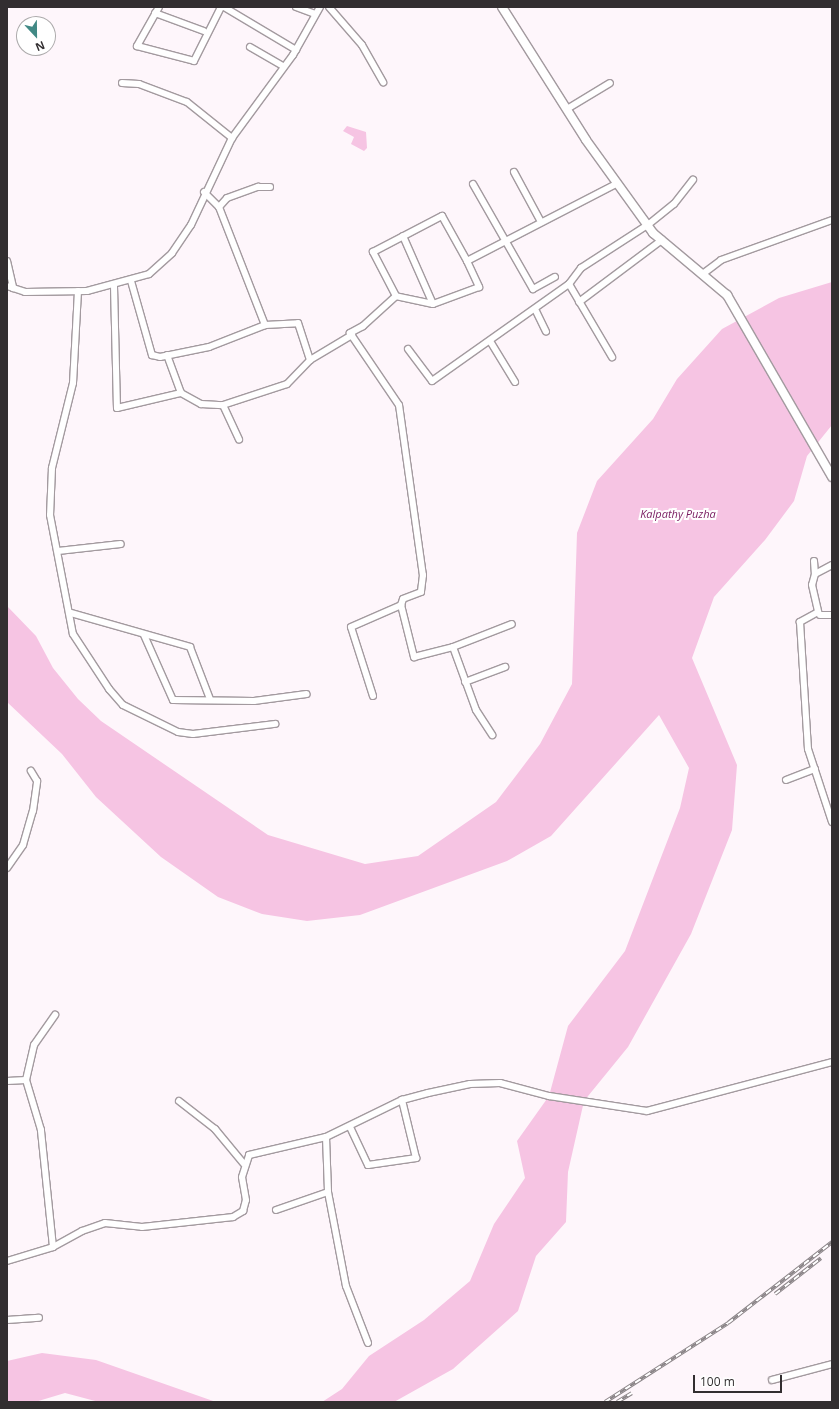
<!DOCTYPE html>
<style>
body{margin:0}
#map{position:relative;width:839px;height:1409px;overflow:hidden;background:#fef6fb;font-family:"Open Sans",sans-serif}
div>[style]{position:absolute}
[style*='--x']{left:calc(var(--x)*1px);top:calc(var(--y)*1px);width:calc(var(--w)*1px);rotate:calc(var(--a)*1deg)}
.water>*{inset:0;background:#f6c4e3}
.roads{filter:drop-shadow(1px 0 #a39a9f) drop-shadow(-1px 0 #a39a9f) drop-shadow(0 1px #a39a9f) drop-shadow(0 -1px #a39a9f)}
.minor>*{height:6px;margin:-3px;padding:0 3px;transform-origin:3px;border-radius:3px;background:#fff}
.major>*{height:8px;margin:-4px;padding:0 4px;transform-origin:4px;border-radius:4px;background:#fff}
.rail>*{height:3.5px;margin-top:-1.75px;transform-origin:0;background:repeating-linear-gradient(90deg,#fff 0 6px,#8a8487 0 12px);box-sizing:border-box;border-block:1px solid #8a8487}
span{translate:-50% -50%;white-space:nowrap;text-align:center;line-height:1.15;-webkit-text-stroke:4px #fff;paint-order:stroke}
.water-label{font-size:11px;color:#781b60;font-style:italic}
.frame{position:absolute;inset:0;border:8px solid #322e30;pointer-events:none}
.north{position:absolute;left:16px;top:16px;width:40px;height:40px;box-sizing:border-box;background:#fff;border:1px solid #adabac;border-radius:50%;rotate:158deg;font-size:11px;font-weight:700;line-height:16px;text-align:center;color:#322e30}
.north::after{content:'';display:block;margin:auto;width:14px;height:18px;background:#418985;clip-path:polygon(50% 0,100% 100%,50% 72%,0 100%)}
.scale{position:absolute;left:693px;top:1375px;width:89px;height:18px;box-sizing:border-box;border:2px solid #322e30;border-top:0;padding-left:5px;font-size:12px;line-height:14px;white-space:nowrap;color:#322e30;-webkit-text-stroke:3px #fff;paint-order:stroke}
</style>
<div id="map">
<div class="water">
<div style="clip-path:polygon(347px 126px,366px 132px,367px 148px,364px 151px,351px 144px,354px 137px,343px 131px)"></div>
<div style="clip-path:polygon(832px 282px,832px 425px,807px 456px,794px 501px,765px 540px,714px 597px,692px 658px,737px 765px,732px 830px,691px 934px,628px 1047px,584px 1101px,568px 1172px,566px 1222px,536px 1256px,518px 1311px,453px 1369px,394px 1402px,322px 1402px,342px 1389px,369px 1356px,424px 1320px,470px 1281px,494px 1224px,525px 1178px,517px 1141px,549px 1096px,568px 1026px,625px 951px,680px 808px,689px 768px,659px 715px,551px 836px,507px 861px,360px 915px,307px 921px,262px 914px,218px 897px,161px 857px,96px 797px,62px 754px,7px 702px,7px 606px,36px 636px,53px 668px,78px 699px,101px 721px,268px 835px,365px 864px,418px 856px,496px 802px,540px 744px,572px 684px,577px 533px,597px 481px,653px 419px,677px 379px,722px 329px,779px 298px)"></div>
<div style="clip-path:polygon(42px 1353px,96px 1360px,216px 1402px,99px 1402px,65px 1393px,35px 1402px,7px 1402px,7px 1361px)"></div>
</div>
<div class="roads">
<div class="minor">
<div style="--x:159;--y:7;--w:45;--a:119.4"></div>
<div style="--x:137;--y:46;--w:59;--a:14.7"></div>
<div style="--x:194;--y:61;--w:60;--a:-63.4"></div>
<div style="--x:224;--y:7;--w:84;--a:30.8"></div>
<div style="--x:296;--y:7;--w:20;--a:20"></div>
<div style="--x:329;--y:7;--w:50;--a:49"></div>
<div style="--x:362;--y:45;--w:43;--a:60.4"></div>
<div style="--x:155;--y:13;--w:52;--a:20.2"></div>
<div style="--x:250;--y:47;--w:39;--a:30"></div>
<div style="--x:122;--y:83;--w:17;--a:3"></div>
<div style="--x:139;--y:84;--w:51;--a:20.6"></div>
<div style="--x:187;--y:102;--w:58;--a:38.7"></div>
<div style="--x:567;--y:109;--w:50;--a:-31.2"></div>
<div style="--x:514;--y:172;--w:57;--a:61.6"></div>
<div style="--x:473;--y:184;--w:121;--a:60.3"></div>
<div style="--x:533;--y:289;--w:25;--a:-29"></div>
<div style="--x:204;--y:192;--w:21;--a:45"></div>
<div style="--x:219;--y:207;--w:12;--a:-48"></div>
<div style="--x:227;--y:198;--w:33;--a:-20"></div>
<div style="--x:258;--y:187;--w:12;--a:0"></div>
<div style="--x:219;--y:207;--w:127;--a:68.7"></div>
<div style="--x:403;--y:236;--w:74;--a:66.2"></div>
<div style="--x:7;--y:261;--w:28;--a:77"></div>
<div style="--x:467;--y:261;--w:29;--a:65"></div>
<div style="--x:479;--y:287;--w:49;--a:159.7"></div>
<div style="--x:433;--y:304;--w:38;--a:-168"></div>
<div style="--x:396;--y:296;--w:50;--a:-117.6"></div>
<div style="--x:373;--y:252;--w:78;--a:-27.6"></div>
<div style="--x:442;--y:216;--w:51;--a:60.9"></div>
<div style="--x:467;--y:261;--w:168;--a:-27.3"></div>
<div style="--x:704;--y:273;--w:21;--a:-37"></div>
<div style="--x:721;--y:260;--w:118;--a:-19.8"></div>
<div style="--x:131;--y:281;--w:77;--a:74.2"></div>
<div style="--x:152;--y:355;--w:8;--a:14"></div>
<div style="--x:160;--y:357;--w:50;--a:-11.5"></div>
<div style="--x:209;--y:347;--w:60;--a:-21.4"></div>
<div style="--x:265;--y:325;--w:33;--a:-3"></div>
<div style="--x:298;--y:323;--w:39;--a:72"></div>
<div style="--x:569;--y:284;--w:85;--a:59.5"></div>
<div style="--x:7;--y:286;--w:19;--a:18"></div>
<div style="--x:25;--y:292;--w:62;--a:-0.9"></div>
<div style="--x:87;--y:291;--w:64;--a:-15.3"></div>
<div style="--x:149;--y:274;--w:31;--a:-42"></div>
<div style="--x:172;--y:253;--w:34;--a:-56"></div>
<div style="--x:191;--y:225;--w:96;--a:-64.8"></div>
<div style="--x:232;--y:138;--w:103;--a:-53.7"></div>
<div style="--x:293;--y:55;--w:55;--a:-60.6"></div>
<div style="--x:114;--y:286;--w:122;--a:88.6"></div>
<div style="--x:117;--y:408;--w:66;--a:-13.2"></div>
<div style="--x:78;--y:291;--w:92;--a:93.1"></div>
<div style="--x:73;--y:383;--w:88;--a:103.9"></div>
<div style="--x:52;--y:468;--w:47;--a:92.4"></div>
<div style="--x:50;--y:515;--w:121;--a:79.1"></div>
<div style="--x:73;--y:634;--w:66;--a:56.8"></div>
<div style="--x:109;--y:689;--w:21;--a:49"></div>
<div style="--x:123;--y:705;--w:61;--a:26.1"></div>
<div style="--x:178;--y:732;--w:15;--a:8"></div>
<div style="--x:193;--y:734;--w:83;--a:-7"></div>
<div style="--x:396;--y:296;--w:45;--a:137.7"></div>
<div style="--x:363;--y:326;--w:15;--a:152"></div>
<div style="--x:350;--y:333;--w:87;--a:55.8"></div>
<div style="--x:399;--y:405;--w:172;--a:82"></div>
<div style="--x:423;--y:575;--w:17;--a:97"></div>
<div style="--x:421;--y:592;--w:19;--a:159"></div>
<div style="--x:403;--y:599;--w:6;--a:108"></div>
<div style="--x:401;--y:605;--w:54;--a:76"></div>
<div style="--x:414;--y:657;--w:40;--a:-14.4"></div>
<div style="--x:453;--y:647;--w:63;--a:-21.3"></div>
<div style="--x:579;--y:302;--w:104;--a:-36.8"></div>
<div style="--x:535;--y:309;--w:25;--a:64"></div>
<div style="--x:490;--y:341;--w:48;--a:58.6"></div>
<div style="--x:408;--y:349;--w:40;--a:53"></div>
<div style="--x:432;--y:381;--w:168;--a:-35.3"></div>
<div style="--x:569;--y:284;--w:20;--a:-53"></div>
<div style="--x:581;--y:268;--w:81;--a:-32.9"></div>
<div style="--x:649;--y:224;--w:32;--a:-39"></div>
<div style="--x:674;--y:204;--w:31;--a:-52"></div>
<div style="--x:167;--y:355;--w:40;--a:69.8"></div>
<div style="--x:181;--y:393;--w:23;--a:29"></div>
<div style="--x:201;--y:404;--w:22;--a:3"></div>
<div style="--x:223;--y:405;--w:67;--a:-18.2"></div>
<div style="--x:287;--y:384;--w:33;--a:-46"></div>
<div style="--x:310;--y:360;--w:49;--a:-30.8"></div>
<div style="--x:223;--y:405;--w:38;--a:65"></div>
<div style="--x:58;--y:551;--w:63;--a:-6.3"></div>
<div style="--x:814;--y:561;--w:13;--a:86"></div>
<div style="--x:832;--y:565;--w:19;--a:152"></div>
<div style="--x:815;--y:574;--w:11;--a:105"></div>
<div style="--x:812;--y:585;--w:28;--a:77"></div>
<div style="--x:818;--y:612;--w:21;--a:151"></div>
<div style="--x:800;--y:622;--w:127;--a:86.4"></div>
<div style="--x:808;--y:749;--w:77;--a:71.8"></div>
<div style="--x:71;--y:613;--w:124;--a:15.9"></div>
<div style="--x:190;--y:647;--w:56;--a:69"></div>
<div style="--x:820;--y:615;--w:12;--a:0"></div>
<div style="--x:144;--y:635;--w:71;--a:66"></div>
<div style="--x:173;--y:700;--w:81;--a:0.7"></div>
<div style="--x:254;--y:701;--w:53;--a:-7.5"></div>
<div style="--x:453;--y:647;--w:67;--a:69.9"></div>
<div style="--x:476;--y:710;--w:30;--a:57"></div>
<div style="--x:465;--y:682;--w:43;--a:-20.6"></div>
<div style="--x:373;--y:696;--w:72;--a:-107.7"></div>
<div style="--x:351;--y:627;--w:55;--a:-23.7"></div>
<div style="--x:786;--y:780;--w:31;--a:-21"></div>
<div style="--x:7;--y:868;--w:28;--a:-55"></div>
<div style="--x:23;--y:845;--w:35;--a:-74"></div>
<div style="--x:33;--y:811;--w:30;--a:-82"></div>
<div style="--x:37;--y:781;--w:12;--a:-121"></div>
<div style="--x:7;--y:1081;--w:19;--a:-3"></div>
<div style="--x:179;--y:1101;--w:46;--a:37.9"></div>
<div style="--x:215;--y:1129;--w:45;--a:50.4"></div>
<div style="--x:350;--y:1127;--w:42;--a:64.7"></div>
<div style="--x:368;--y:1165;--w:49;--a:-8.3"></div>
<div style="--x:416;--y:1158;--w:60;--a:-103.6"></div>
<div style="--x:326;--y:1137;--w:55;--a:87.9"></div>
<div style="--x:328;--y:1192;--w:96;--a:79.2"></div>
<div style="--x:346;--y:1286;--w:61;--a:68.9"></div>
<div style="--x:276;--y:1210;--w:55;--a:-19.1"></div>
<div style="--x:53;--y:1247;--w:118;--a:-95.9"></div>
<div style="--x:41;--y:1130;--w:52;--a:-106.7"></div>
<div style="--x:26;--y:1080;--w:36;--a:-77"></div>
<div style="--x:34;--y:1045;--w:37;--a:-55"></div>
<div style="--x:7;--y:1261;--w:48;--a:-16.9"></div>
<div style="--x:53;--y:1247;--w:33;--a:-29"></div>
<div style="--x:82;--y:1231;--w:24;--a:-19"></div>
<div style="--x:105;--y:1223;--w:37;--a:6"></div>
<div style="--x:142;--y:1227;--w:92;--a:-6.3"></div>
<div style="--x:233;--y:1217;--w:12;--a:-31"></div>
<div style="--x:243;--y:1211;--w:11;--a:-75"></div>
<div style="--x:246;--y:1200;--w:23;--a:-100"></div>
<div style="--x:242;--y:1177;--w:23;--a:-72"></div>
<div style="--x:249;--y:1155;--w:79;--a:-13.2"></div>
<div style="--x:326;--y:1137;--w:85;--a:-26"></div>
<div style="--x:402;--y:1100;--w:27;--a:-15"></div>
<div style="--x:428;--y:1093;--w:43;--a:-12.1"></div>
<div style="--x:470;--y:1084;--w:30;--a:-2"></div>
<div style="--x:500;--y:1083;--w:51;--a:14.9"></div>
<div style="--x:549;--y:1096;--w:99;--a:8.7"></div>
<div style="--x:647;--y:1111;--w:191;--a:-14.8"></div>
<div style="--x:7;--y:1320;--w:32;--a:-4"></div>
<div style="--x:772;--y:1380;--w:62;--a:-14.9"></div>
</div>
<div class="major">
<div style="--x:502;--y:7;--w:157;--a:57.7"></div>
<div style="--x:586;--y:140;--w:115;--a:54.2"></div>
<div style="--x:653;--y:233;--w:97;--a:40"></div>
<div style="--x:727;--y:295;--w:210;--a:60"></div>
</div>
</div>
<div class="rail">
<div style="--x:775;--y:1294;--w:58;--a:-38"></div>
<div style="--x:605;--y:1402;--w:146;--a:-32.7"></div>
<div style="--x:728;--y:1323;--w:132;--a:-37.9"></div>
<div style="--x:617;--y:1402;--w:17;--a:-31"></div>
</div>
<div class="water-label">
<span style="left:678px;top:514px">Kalpathy Puzha</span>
</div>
<div class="frame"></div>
<div class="north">N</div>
<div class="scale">100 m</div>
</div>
